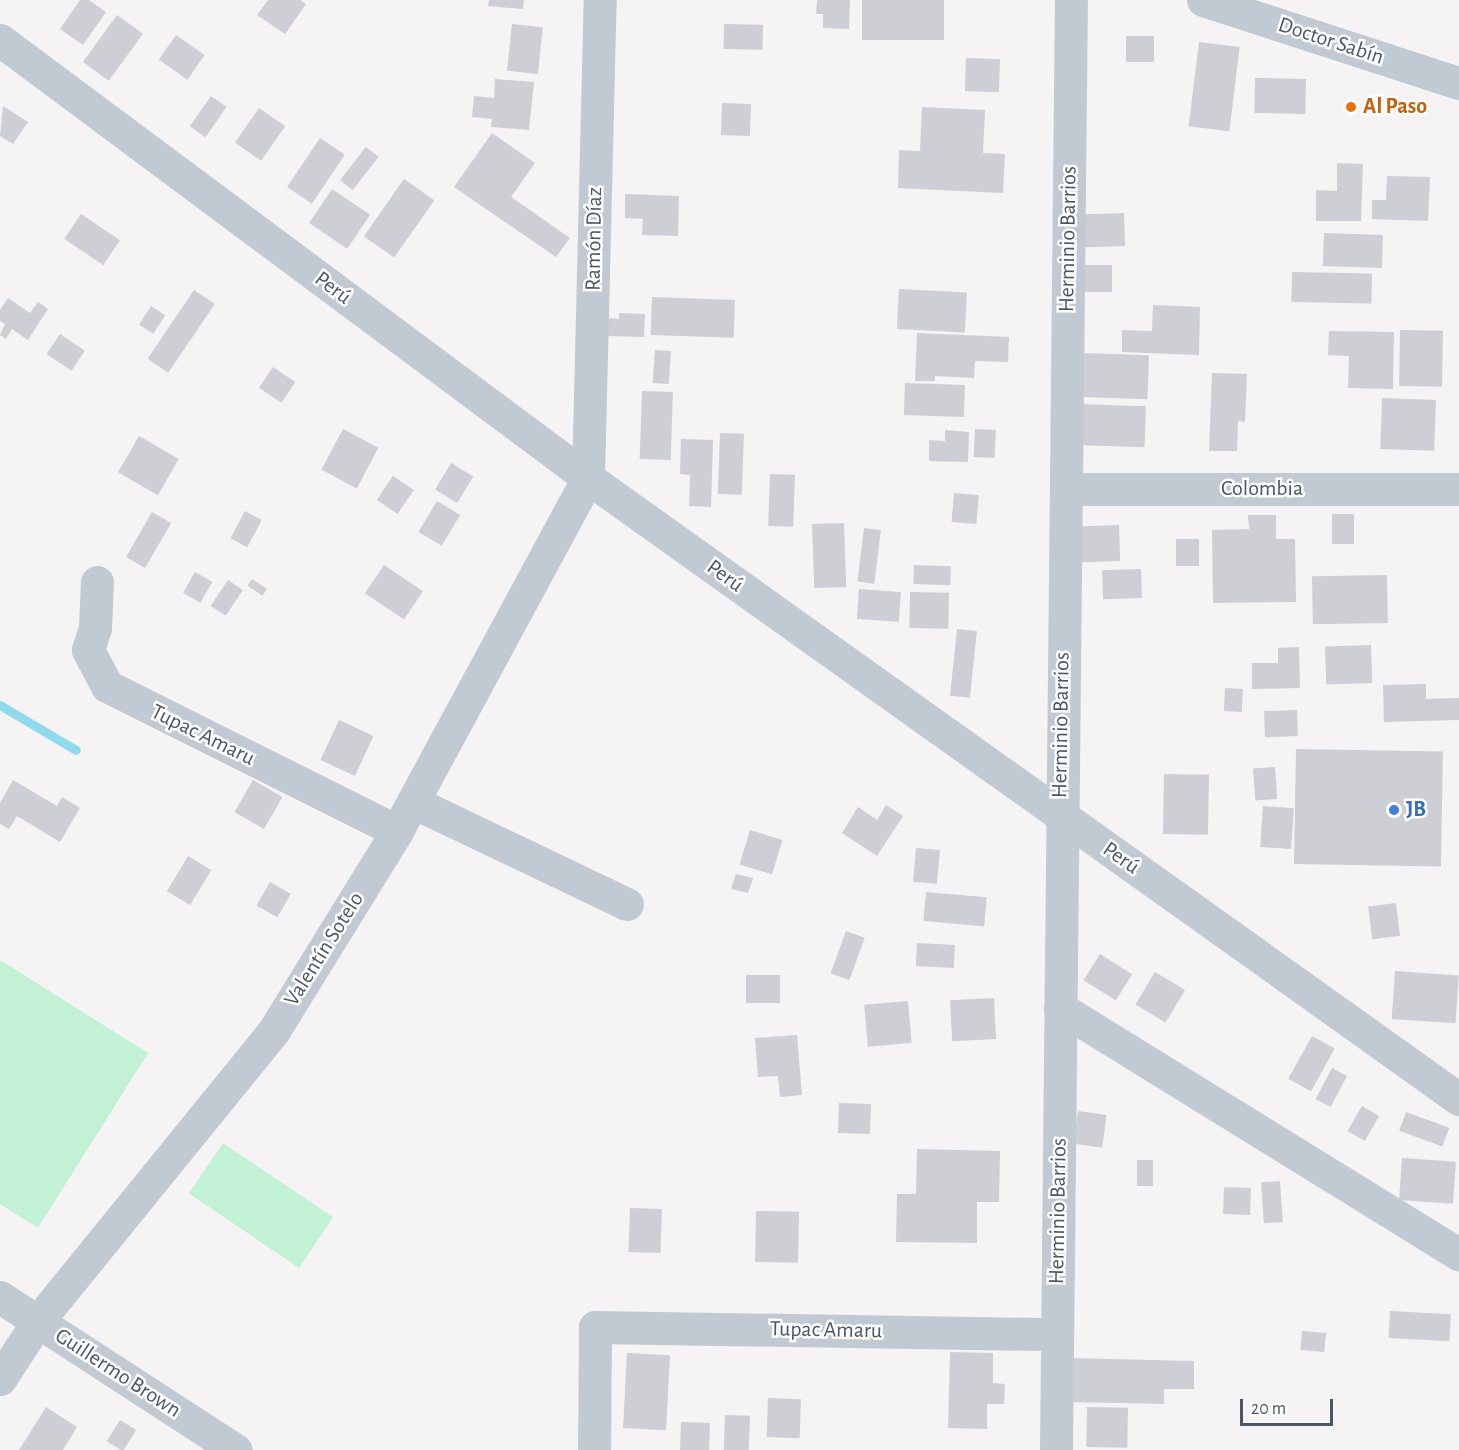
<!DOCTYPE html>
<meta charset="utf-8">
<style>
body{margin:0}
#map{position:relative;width:1459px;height:1450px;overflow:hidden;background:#f5f3f3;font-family:"Alegreya Sans",sans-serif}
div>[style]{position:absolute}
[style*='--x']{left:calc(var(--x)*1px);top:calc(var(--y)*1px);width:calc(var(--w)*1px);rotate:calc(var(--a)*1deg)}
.green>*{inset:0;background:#c3f1d5;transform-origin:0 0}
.stream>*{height:9px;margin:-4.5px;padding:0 4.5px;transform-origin:4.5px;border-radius:4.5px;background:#90daee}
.building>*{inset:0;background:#cdcfd5;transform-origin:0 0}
.minor>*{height:33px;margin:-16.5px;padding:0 16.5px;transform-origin:16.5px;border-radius:16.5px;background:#c1cad2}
.dots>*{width:16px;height:16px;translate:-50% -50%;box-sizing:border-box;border:3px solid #fff;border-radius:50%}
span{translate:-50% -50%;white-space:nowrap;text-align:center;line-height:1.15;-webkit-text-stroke:5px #fff;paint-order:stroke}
.street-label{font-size:22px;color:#4a5661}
.food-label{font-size:22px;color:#c56008;font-weight:700}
.left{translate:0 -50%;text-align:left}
.shop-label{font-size:22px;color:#366cbe;font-weight:700}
.scale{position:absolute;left:1240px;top:1399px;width:93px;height:27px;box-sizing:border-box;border:3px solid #4a5661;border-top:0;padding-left:8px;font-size:18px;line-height:21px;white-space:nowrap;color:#4a5661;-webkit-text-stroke:4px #fff;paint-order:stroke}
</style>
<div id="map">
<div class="green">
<div style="clip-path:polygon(0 960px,148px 1053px,38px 1228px,0 1204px)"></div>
<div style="left:223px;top:1143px;width:133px;height:61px;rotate:34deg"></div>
</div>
<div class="stream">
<div style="--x:0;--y:705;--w:88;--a:30.6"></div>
</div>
<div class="building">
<div style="clip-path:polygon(80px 0,89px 0,106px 12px,83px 45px,60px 29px)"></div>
<div style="clip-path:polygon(268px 0,300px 0,306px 4px,285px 34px,257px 15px)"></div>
<div style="clip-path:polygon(489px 0,524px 0,523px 9px,488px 6px)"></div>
<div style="clip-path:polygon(817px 0,850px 0,849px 29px,823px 28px,823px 14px,816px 14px)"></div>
<div style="left:862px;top:0;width:82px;height:40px"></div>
<div style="left:117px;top:15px;width:32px;height:58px;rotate:36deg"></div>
<div style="left:512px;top:24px;width:31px;height:47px;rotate:6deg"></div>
<div style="left:724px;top:24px;width:39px;height:25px;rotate:1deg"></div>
<div style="left:176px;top:35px;width:35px;height:30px;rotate:35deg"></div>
<div style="left:1126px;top:36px;width:28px;height:26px"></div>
<div style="left:1199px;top:42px;width:41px;height:85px;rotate:7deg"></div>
<div style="left:966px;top:58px;width:34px;height:33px;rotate:2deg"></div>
<div style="left:1255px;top:78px;width:51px;height:35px;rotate:1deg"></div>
<div style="clip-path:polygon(495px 79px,534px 82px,529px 130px,491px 127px,492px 119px,472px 117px,474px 96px,494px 98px)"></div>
<div style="left:211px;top:96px;width:19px;height:37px;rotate:35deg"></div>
<div style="left:722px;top:103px;width:29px;height:32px;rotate:2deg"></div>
<div style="clip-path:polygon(3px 106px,28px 122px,13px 144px,0 136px)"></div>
<div style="clip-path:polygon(922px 107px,985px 110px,983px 153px,1005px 154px,1003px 193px,898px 188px,899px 150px,920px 151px)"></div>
<div style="left:259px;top:108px;width:32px;height:42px;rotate:35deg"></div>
<div style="clip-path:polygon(492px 133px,535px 163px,511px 197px,570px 238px,556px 257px,454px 187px)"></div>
<div style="left:320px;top:138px;width:30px;height:59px;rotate:34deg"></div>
<div style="left:366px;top:147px;width:16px;height:42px;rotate:38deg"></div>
<div style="clip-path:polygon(1337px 163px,1363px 164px,1361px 221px,1316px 221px,1316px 190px,1337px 191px)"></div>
<div style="clip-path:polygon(1387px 176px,1430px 177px,1428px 221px,1372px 219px,1372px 200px,1386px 200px)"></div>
<div style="left:404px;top:179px;width:37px;height:70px;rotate:35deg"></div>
<div style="left:332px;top:189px;width:46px;height:41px;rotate:34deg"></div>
<div style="clip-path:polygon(625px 194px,679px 196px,678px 236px,642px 235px,643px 219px,625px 218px)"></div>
<div style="left:1124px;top:213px;width:33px;height:53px;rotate:88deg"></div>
<div style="left:81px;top:214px;width:47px;height:30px;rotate:34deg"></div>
<div style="left:1324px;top:233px;width:59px;height:33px;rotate:2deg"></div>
<div style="left:1084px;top:265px;width:28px;height:27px"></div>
<div style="left:1292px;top:272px;width:80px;height:30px;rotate:1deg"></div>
<div style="left:899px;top:289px;width:68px;height:40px;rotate:3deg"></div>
<div style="left:194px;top:290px;width:25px;height:83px;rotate:34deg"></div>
<div style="left:652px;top:297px;width:83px;height:38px;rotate:2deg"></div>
<div style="clip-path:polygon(8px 298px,30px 313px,38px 302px,48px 309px,28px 340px,12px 329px,6px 339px,0 335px,5px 324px,0 321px,0 310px)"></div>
<div style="clip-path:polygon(1153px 305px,1200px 307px,1199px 355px,1122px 352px,1122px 330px,1152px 331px)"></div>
<div style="left:151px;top:306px;width:17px;height:22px;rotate:33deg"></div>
<div style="clip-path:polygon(619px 313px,645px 314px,644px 337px,606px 336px,607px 318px,619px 319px)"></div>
<div style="left:1400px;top:330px;width:43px;height:56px;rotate:1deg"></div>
<div style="clip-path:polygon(1329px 331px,1394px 332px,1393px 389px,1348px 388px,1349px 356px,1328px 355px)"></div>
<div style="clip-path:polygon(917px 333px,1009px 337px,1008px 362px,975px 361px,974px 378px,935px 376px,935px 381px,915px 381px)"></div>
<div style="left:60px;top:334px;width:30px;height:24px;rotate:34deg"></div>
<div style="left:655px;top:350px;width:16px;height:33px;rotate:4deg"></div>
<div style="left:1083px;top:353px;width:66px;height:44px;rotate:2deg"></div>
<div style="left:273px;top:367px;width:27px;height:25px;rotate:34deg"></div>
<div style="clip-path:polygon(1212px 373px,1247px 374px,1245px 422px,1238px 421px,1237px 451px,1209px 451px)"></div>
<div style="left:905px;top:383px;width:60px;height:32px;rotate:2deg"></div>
<div style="left:642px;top:391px;width:31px;height:68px;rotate:2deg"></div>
<div style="left:1382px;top:398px;width:54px;height:51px;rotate:2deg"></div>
<div style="left:1078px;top:404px;width:68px;height:41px;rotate:2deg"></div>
<div style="left:343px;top:429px;width:40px;height:46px;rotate:28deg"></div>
<div style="left:975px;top:429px;width:21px;height:28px;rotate:3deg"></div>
<div style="clip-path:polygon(945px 430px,969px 432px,968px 462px,929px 461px,929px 440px,945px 441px)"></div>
<div style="left:720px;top:433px;width:24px;height:61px;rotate:2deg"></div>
<div style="left:139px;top:436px;width:46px;height:42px;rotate:30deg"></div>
<div style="clip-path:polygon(681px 439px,713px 440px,711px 507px,689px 506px,690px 475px,680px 474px)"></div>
<div style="left:451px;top:463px;width:26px;height:31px;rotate:31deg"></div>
<div style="left:770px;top:474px;width:25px;height:52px;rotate:2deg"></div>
<div style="left:393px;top:476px;width:25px;height:29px;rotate:34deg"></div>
<div style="left:954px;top:493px;width:25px;height:29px;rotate:5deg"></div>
<div style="left:437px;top:501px;width:27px;height:36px;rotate:31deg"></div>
<div style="left:245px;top:511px;width:19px;height:31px;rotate:28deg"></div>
<div style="left:152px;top:512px;width:22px;height:52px;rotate:30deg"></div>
<div style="left:1332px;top:514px;width:22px;height:30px"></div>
<div style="clip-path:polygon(1248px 515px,1276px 515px,1276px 539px,1295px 539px,1296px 602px,1213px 603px,1212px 530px,1249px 529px)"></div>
<div style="left:844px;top:523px;width:64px;height:32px;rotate:88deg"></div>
<div style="left:1119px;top:525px;width:36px;height:47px;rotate:88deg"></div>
<div style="left:864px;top:528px;width:17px;height:54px;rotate:7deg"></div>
<div style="left:1176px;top:539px;width:23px;height:27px"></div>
<div style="left:384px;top:565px;width:47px;height:34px;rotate:34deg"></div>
<div style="left:914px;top:565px;width:37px;height:19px;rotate:2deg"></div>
<div style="left:1141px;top:569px;width:29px;height:39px;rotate:88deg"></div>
<div style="left:195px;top:572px;width:20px;height:24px;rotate:30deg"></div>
<div style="left:1387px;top:575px;width:48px;height:75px;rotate:89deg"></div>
<div style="left:252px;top:579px;width:18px;height:8px;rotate:34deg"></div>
<div style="left:228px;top:580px;width:18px;height:31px;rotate:34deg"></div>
<div style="left:859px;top:589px;width:42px;height:30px;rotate:4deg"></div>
<div style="left:910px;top:592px;width:39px;height:36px;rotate:1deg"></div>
<div style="left:957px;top:629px;width:20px;height:67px;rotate:6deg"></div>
<div style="left:1371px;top:645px;width:38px;height:46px;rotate:88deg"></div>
<div style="clip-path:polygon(1299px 647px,1300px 688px,1252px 689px,1252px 663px,1278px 663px,1278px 648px)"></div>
<div style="clip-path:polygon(1426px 684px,1426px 699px,1459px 698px,1459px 720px,1384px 722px,1383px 685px)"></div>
<div style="left:1225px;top:688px;width:18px;height:23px;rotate:3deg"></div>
<div style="left:1297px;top:710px;width:26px;height:33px;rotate:88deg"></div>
<div style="left:339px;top:720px;width:38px;height:44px;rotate:25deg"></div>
<div style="left:1296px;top:749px;width:147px;height:115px;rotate:1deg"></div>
<div style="left:1275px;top:767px;width:32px;height:22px;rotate:86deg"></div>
<div style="left:1164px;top:774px;width:45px;height:60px;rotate:1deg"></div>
<div style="clip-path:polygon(13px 780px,57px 806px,62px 797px,80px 808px,60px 842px,17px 816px,9px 829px,0 824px,0 803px)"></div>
<div style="left:253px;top:780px;width:34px;height:37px;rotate:30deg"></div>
<div style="clip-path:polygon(886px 805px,903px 816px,877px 856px,842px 833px,858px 807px,877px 820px)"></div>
<div style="left:1263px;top:806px;width:31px;height:41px;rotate:4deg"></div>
<div style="left:750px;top:830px;width:34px;height:36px;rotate:17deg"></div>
<div style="left:916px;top:848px;width:24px;height:34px;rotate:5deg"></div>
<div style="left:188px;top:856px;width:27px;height:41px;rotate:31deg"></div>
<div style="clip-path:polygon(736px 874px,753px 878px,748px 893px,731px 889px)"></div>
<div style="left:270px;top:882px;width:24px;height:27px;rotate:30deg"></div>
<div style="left:926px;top:892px;width:61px;height:29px;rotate:5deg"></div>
<div style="left:1396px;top:903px;width:33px;height:28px;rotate:83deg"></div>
<div style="left:846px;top:931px;width:20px;height:45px;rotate:20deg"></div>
<div style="left:917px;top:943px;width:38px;height:23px;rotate:3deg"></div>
<div style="left:1100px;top:954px;width:38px;height:31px;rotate:32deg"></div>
<div style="left:1395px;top:971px;width:64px;height:48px;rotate:4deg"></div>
<div style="left:1155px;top:972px;width:35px;height:38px;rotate:31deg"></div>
<div style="left:746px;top:975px;width:34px;height:28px"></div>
<div style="left:994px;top:998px;width:41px;height:44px;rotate:87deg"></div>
<div style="left:908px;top:1001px;width:42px;height:44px;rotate:85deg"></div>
<div style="clip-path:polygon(797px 1035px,802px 1095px,780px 1097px,778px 1076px,758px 1077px,755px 1038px)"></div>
<div style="left:1312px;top:1036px;width:26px;height:49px;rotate:29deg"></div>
<div style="left:1332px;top:1068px;width:17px;height:35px;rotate:28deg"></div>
<div style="left:839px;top:1103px;width:32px;height:30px;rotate:2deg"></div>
<div style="left:1362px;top:1106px;width:20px;height:29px;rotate:30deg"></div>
<div style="left:1078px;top:1111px;width:29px;height:33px;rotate:8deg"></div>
<div style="left:1406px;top:1112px;width:46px;height:20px;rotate:20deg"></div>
<div style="clip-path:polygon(917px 1149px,1000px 1151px,999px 1202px,977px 1202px,977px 1243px,896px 1242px,897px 1194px,916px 1194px)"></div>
<div style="left:1402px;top:1158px;width:54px;height:42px;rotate:4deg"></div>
<div style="left:1137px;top:1160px;width:16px;height:26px"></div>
<div style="left:1280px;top:1181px;width:41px;height:19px;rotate:86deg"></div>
<div style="left:1224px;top:1187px;width:27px;height:27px;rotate:2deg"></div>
<div style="left:630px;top:1208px;width:32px;height:44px;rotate:2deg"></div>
<div style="left:756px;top:1211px;width:43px;height:51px;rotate:1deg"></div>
<div style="left:1390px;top:1311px;width:61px;height:27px;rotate:3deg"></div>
<div style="left:1302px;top:1331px;width:24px;height:19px;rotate:5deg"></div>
<div style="clip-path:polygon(950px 1352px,993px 1353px,993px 1383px,1005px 1384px,1004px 1404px,987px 1404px,987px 1429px,948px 1428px)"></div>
<div style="left:627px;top:1353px;width:43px;height:75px;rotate:3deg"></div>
<div style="clip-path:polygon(1069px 1358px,1194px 1361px,1194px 1389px,1164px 1389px,1164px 1404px,1067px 1402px)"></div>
<div style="left:768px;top:1398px;width:33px;height:39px;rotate:2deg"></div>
<div style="clip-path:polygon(46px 1407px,77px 1427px,63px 1450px,19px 1450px)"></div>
<div style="left:1087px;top:1407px;width:41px;height:40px;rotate:1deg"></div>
<div style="left:725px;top:1415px;width:25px;height:35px;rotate:2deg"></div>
<div style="left:120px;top:1420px;width:19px;height:25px;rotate:32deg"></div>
<div style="left:681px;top:1422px;width:29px;height:28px;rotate:2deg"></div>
</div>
<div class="minor">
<div style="--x:1203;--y:0;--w:269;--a:18"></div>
<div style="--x:0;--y:40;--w:733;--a:36.68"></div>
<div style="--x:588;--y:478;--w:1070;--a:35.49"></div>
<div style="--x:1066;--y:489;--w:393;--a:0"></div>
<div style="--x:97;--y:582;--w:46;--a:92.5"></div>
<div style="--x:95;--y:628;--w:23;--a:108"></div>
<div style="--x:88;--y:650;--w:41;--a:62.2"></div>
<div style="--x:107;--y:686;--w:324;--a:26.6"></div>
<div style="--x:413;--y:802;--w:237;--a:25.5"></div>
<div style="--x:1060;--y:1008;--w:469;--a:31.7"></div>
<div style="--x:0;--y:1297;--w:281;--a:33"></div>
<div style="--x:0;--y:1379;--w:69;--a:-56.8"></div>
<div style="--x:38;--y:1321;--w:372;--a:-50.9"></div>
<div style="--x:273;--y:1032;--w:236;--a:-58.3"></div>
<div style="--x:397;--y:831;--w:401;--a:-61.6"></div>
<div style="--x:588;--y:478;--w:478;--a:-88.6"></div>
<div style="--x:594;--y:1450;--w:123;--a:-89.5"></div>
<div style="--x:595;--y:1327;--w:462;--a:0.9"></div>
<div style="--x:1056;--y:1450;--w:1450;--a:-89.41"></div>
</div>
<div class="dots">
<div style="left:1351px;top:107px;background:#e8710a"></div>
<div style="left:1394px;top:810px;background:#3f7fe0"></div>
</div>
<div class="street-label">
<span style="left:1331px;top:41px;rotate:18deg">Doctor Sabín</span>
<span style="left:594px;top:239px;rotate:-89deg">Ramón Díaz</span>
<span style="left:1068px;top:239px;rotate:-89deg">Herminio Barrios</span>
<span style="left:333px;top:288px;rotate:37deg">Perú</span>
<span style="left:1262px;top:489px">Colombia</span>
<span style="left:725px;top:576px;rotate:36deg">Perú</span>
<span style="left:1061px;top:725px;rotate:-89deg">Herminio Barrios</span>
<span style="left:203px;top:735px;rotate:26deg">Tupac Amaru</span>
<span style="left:1121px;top:858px;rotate:35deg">Perú</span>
<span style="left:324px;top:949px;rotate:-58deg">Valentín Sotelo</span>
<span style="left:1058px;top:1211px;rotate:-89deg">Herminio Barrios</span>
<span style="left:826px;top:1330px;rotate:1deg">Tupac Amaru</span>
<span style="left:118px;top:1373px;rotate:33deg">Guillermo Brown</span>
</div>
<div class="food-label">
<span class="left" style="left:1363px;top:107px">Al Paso</span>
</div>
<div class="shop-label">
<span class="left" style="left:1406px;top:810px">JB</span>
</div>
<div class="scale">20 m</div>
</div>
